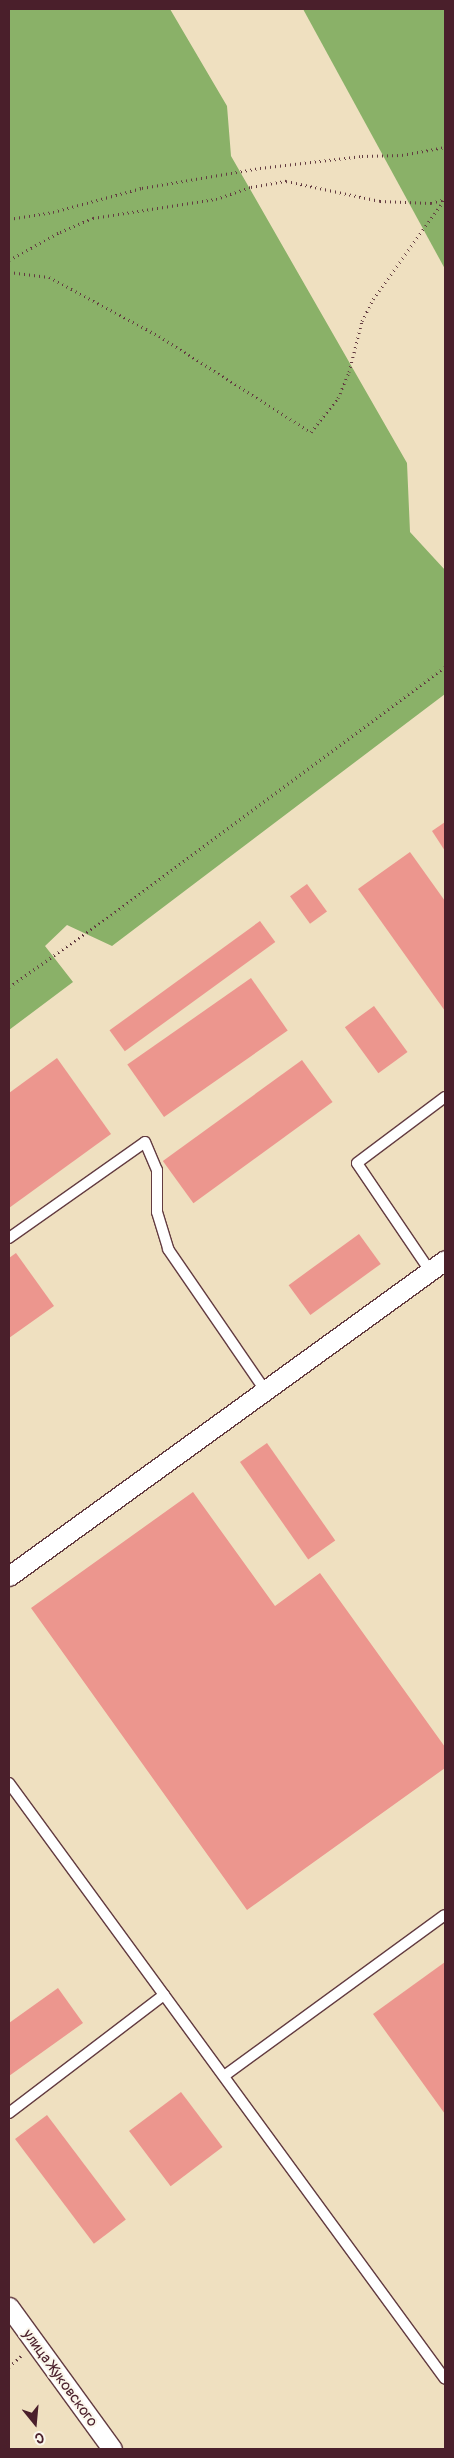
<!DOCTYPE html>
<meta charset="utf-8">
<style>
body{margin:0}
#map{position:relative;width:454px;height:2458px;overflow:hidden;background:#efe0c0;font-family:Pangolin,sans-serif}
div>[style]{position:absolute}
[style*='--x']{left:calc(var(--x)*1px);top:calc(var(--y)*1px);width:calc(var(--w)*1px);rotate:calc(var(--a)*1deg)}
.forest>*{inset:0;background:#8ab168}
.building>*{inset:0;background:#ec968e;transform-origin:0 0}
.path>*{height:3px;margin-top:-1.5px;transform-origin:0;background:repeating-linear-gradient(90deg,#633c41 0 1px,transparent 0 5px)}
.roads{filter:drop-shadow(1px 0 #633c41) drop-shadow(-1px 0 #633c41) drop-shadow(0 1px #633c41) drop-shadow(0 -1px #633c41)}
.lane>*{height:10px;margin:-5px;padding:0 5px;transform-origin:5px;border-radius:5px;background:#fff}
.street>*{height:19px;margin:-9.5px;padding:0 9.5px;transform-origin:9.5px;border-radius:9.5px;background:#fff}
span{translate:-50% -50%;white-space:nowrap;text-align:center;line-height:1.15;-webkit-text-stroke:4px #fbf7ec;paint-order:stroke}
.street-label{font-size:15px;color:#4a1f2b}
.frame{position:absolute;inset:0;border:10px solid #4a1f2b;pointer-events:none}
.north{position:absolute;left:10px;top:2398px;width:50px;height:50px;-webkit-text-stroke:4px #fbf7ec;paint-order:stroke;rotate:163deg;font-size:14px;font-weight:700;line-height:20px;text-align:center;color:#4a1f2b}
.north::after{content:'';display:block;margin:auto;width:18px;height:22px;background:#4a1f2b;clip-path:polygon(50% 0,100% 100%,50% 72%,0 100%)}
</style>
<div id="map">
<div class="forest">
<div style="clip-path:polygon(9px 9px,170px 9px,227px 106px,231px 156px,407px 463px,410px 532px,445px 570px,445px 694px,112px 946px,67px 925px,45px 946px,73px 982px,9px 1030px)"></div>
<div style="clip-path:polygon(303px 9px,445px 9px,445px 269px)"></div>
</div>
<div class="building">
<div style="clip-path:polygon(445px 822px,445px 851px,432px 831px)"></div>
<div style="clip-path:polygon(410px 852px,445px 901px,445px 1011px,358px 889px)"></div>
<div style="left:307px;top:884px;width:34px;height:21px;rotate:54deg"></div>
<div style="left:260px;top:921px;width:26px;height:186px;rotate:54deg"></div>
<div style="left:251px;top:978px;width:64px;height:151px;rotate:55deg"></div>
<div style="left:374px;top:1006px;width:57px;height:36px;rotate:54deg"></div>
<div style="clip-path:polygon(57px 1058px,111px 1134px,9px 1208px,9px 1093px)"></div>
<div style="left:302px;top:1060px;width:52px;height:172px;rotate:54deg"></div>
<div style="left:359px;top:1234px;width:37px;height:87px;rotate:54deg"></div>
<div style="clip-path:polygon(16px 1253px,54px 1306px,9px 1338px,9px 1258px)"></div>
<div style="left:267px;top:1443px;width:119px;height:33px;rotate:55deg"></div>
<div style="clip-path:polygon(193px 1492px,275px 1606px,320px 1573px,445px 1747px,445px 1768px,247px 1910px,31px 1608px)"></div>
<div style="clip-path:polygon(445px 1962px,445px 2114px,373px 2014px)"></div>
<div style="clip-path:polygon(58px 1988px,83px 2023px,9px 2076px,9px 2023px)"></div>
<div style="left:181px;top:2092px;width:69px;height:65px;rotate:53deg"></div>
<div style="left:47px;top:2115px;width:131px;height:40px;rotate:53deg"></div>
</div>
<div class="path">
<div style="--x:9;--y:219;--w:45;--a:-9"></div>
<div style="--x:53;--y:212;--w:92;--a:-15.1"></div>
<div style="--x:142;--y:188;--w:120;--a:-9.6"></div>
<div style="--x:260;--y:168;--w:103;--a:-6.7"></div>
<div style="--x:362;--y:156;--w:40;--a:-1.4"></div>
<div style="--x:402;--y:155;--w:44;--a:-10.5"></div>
<div style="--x:9;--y:260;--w:58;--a:-28.8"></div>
<div style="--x:60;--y:232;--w:36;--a:-23"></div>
<div style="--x:93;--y:218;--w:124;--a:-8.8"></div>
<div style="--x:216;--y:199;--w:37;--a:-19"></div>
<div style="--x:251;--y:187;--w:36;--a:-10"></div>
<div style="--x:286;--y:181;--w:96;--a:12"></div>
<div style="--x:380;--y:201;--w:51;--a:2.2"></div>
<div style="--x:431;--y:203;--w:15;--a:-16"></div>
<div style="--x:9;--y:272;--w:40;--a:7.1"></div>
<div style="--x:49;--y:277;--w:125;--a:28.2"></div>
<div style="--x:159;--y:336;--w:180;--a:32.3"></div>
<div style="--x:311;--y:432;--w:43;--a:-51.5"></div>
<div style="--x:338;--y:398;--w:28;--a:-67"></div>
<div style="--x:349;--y:372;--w:53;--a:-75.7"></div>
<div style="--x:362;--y:321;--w:25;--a:-63"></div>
<div style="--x:373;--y:299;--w:123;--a:-54.2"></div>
<div style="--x:9;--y:987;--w:125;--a:-35.2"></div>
<div style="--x:111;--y:915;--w:416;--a:-36.6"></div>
<div style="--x:9;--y:2367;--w:19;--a:-43"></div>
</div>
<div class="roads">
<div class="lane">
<div style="--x:9;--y:1238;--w:166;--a:-35.2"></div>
<div style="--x:145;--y:1142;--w:30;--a:67"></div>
<div style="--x:157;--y:1170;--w:42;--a:90"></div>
<div style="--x:157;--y:1212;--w:39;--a:73"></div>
<div style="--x:168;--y:1249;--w:171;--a:55.5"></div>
<div style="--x:430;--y:1271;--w:130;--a:-124.1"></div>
<div style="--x:357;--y:1163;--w:110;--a:-36.9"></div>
<div style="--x:9;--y:1783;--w:738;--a:53.81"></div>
<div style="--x:224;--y:2076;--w:273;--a:-36.1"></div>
<div style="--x:9;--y:2113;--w:195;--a:-37.3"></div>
</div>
<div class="street">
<div style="--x:9;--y:1576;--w:538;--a:-35.93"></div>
<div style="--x:9;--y:2307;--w:175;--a:54"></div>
</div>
</div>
<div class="street-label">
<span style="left:60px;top:2378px;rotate:54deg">улица Жуковского</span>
</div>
<div class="frame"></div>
<div class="north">С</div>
</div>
